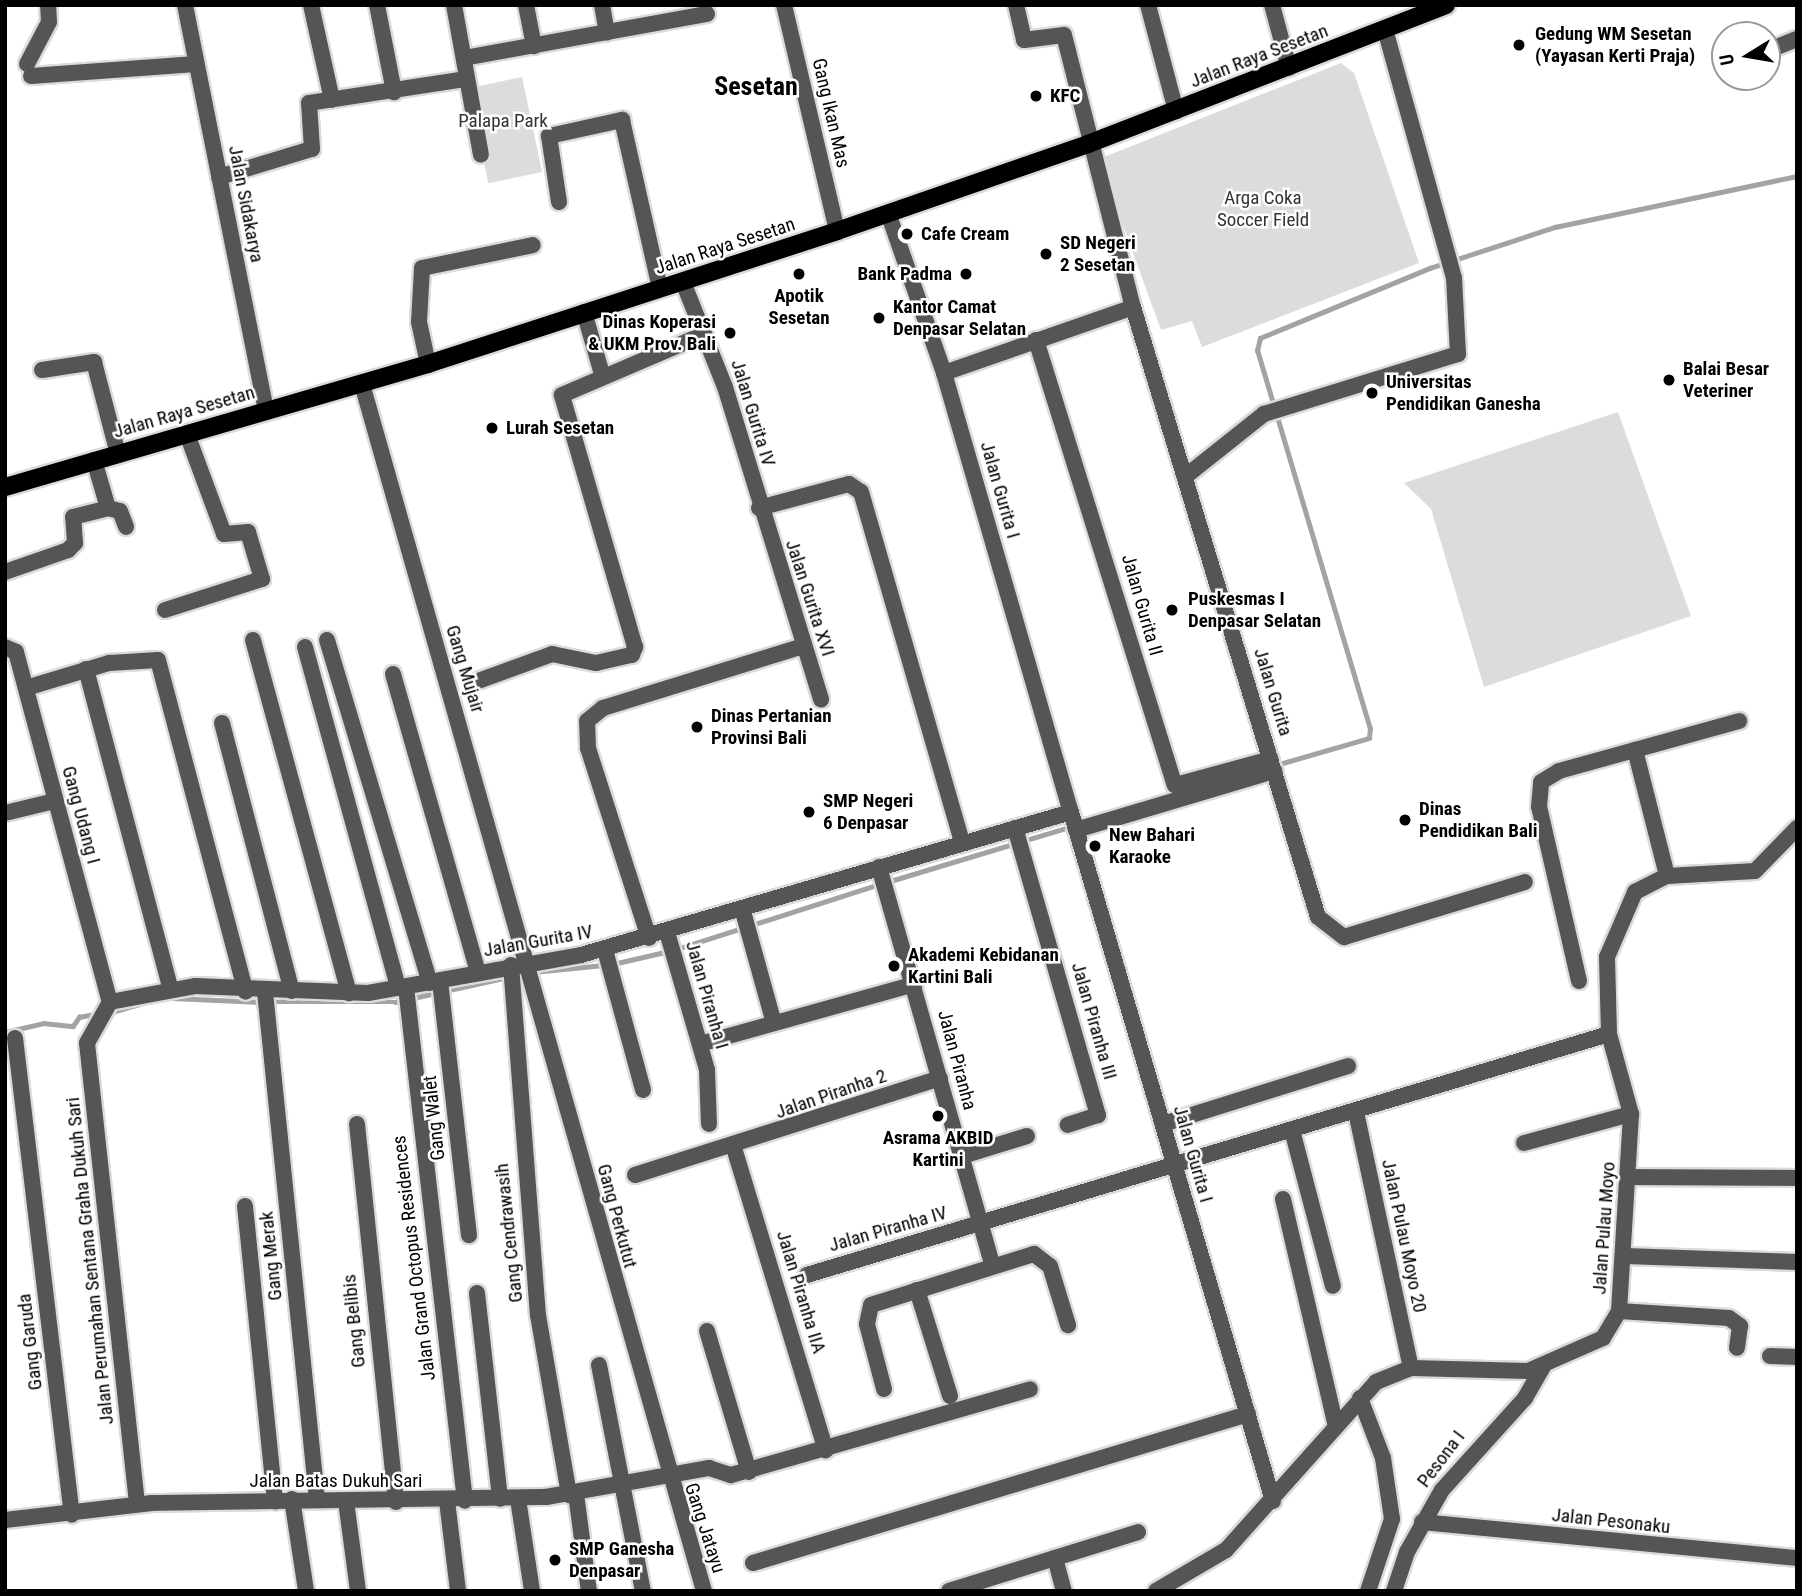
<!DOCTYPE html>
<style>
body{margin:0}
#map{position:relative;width:1802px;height:1596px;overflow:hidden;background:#fff;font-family:"Roboto Condensed",sans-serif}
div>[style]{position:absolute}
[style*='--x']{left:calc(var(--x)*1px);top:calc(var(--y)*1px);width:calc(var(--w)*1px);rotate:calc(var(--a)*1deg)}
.green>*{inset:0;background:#dcdcdc;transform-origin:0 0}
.stream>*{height:4.5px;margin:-2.25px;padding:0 2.25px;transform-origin:2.25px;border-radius:2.25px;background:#a3a3a3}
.roads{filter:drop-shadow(2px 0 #dbdbdb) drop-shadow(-2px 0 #dbdbdb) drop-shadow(0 2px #dbdbdb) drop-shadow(0 -2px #dbdbdb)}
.minor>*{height:16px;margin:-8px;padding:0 8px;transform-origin:8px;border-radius:8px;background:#555}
.major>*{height:18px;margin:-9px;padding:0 9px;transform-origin:9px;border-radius:9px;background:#000}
.dots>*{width:19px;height:19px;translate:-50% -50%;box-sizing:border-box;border:4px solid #fff;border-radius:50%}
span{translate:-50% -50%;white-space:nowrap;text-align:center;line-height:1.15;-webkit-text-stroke:5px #fff;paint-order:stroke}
.poi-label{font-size:19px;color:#000;font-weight:700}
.left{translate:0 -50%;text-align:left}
.right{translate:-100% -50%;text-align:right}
.street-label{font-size:19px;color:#000}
.park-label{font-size:19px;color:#333}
.district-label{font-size:26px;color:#000;font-weight:700}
.frame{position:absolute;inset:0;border:7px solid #000;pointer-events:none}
.north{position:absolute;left:1711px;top:21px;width:70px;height:70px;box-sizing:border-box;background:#fff;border:2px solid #999;border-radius:50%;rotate:259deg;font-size:19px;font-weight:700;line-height:28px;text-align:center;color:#000}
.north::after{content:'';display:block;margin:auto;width:24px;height:32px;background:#000;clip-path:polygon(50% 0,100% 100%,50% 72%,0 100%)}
</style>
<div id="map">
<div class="green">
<div style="clip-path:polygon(1341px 63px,1354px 73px,1419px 263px,1202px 347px,1192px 321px,1161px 330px,1099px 159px)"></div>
<div style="left:522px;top:77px;width:97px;height:55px;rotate:78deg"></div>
<div style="clip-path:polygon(1618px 412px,1691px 616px,1484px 687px,1431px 509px,1404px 483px)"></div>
</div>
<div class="stream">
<div style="--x:1276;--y:765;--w:97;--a:-16.2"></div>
<div style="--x:1369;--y:738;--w:9;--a:-84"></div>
<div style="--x:1370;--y:729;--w:395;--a:-106.6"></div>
<div style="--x:1257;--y:351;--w:13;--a:-77"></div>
<div style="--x:1260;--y:338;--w:184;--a:-22.4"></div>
<div style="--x:1430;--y:268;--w:132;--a:-18.2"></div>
<div style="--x:1555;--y:227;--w:247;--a:-11.9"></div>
<div style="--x:887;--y:882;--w:194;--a:-16.8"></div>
<div style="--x:677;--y:949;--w:212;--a:-17.8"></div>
<div style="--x:613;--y:964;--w:57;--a:-13.1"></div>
<div style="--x:533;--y:972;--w:71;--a:-5.6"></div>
<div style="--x:172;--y:998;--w:89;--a:2.6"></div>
<div style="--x:270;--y:1002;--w:125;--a:0"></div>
<div style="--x:395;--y:1002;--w:107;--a:-12.4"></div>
<div style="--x:108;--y:1013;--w:33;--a:-16"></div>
<div style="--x:5;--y:1032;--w:39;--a:-13"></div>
<div style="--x:43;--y:1023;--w:30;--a:6"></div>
<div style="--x:73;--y:1026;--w:11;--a:-56"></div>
<div style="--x:79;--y:1017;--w:20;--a:-11"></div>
</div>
<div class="roads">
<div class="minor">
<div style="--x:185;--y:5;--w:414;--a:78.7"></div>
<div style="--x:311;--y:5;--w:97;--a:77.5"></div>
<div style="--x:377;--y:5;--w:89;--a:78.9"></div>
<div style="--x:454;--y:5;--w:152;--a:79.8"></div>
<div style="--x:526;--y:5;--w:42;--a:79"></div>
<div style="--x:602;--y:5;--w:28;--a:80"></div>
<div style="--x:784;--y:5;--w:232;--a:76.8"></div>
<div style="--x:1016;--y:5;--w:36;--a:77"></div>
<div style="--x:1024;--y:40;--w:40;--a:-7.1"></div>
<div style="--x:1064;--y:35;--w:281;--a:75.8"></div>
<div style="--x:1133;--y:307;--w:637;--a:73.13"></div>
<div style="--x:1318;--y:917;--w:33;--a:38"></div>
<div style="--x:1344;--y:937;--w:189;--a:-16.9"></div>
<div style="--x:1148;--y:5;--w:110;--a:75.2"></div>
<div style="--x:1272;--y:5;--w:65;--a:74.9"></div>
<div style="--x:1767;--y:51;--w:32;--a:-22"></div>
<div style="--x:464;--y:58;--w:247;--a:-10.3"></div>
<div style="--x:27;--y:64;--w:47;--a:-62.4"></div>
<div style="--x:49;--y:22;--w:17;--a:-93"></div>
<div style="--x:31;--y:76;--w:165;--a:-4.2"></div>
<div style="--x:219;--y:177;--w:97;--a:-16.8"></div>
<div style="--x:312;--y:149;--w:46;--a:-93.7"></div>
<div style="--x:309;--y:103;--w:158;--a:-8.7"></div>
<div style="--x:559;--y:202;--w:67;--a:-98.6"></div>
<div style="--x:549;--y:136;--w:75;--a:-12.4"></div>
<div style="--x:622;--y:120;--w:173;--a:77.3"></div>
<div style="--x:888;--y:213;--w:170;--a:70.7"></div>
<div style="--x:944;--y:373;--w:457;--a:73.9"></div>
<div style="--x:683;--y:282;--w:113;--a:68.2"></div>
<div style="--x:725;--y:387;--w:327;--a:72.9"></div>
<div style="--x:584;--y:312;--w:65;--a:73.8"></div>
<div style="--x:1036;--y:340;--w:466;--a:72.7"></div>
<div style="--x:1175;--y:785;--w:99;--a:-15.2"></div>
<div style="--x:428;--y:364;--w:43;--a:-102.1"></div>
<div style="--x:419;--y:322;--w:54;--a:-86.8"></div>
<div style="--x:422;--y:268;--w:113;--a:-11.7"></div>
<div style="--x:42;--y:370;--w:53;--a:-8.7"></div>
<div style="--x:94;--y:362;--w:95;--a:75.4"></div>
<div style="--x:944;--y:373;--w:200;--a:-19.2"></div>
<div style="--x:362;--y:384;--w:1255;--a:74.18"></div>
<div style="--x:1186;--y:476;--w:100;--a:-38.5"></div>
<div style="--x:1264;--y:414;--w:203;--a:-17.2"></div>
<div style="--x:1458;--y:354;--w:76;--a:-93"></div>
<div style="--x:1454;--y:278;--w:257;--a:-105.5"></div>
<div style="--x:108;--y:508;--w:12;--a:14"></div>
<div style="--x:120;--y:511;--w:17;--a:69"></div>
<div style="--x:759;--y:508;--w:93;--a:-14.9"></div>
<div style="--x:849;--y:484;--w:14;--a:34"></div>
<div style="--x:861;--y:492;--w:365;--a:73.9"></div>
<div style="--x:5;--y:572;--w:67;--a:-19.2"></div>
<div style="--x:68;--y:550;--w:10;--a:-45"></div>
<div style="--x:75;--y:543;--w:26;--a:-94"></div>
<div style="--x:73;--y:517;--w:36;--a:-14"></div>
<div style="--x:108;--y:508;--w:50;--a:-106.3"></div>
<div style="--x:165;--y:610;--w:102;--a:-17.7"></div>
<div style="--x:262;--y:579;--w:49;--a:-106.6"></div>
<div style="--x:248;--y:532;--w:24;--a:175"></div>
<div style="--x:224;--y:534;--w:107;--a:-110.3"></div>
<div style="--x:253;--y:640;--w:366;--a:74.8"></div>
<div style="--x:327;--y:640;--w:358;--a:73.3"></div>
<div style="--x:5;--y:647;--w:12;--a:24"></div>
<div style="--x:16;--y:652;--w:362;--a:75"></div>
<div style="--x:305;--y:647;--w:353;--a:74.7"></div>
<div style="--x:86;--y:669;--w:330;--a:75.2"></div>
<div style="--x:393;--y:674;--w:311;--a:74.1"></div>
<div style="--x:478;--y:681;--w:79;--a:-20"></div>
<div style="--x:552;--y:654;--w:45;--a:11.6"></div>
<div style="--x:596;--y:663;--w:37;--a:-13"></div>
<div style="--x:632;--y:655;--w:9;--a:-69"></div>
<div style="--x:635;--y:647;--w:262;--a:-106.2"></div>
<div style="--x:562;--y:395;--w:155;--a:-23.2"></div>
<div style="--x:26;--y:688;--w:87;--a:-16.8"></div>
<div style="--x:109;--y:663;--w:49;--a:-3.5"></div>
<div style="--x:158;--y:660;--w:343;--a:75.2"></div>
<div style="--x:222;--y:723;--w:277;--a:75.4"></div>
<div style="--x:1635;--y:750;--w:130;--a:75.7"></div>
<div style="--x:5;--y:813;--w:51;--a:-13.5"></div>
<div style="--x:1015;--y:828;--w:299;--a:73.9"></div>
<div style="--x:1098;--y:1115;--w:32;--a:162"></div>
<div style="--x:1076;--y:830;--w:207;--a:-16.6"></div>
<div style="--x:879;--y:867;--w:414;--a:74.1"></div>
<div style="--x:742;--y:908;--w:119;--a:74.5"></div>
<div style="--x:667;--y:932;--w:144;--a:73.8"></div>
<div style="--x:707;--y:1070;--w:54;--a:87.9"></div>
<div style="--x:649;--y:938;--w:200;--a:-107.8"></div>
<div style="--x:588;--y:748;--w:27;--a:-92"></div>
<div style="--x:587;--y:721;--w:21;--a:-39"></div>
<div style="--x:603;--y:708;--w:209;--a:-17.2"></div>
<div style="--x:605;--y:950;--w:145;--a:74.8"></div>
<div style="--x:511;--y:965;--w:351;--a:85.6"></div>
<div style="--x:538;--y:1315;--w:183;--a:80.2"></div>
<div style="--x:440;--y:981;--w:256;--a:83.5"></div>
<div style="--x:1579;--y:981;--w:179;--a:-102.9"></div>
<div style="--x:1539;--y:807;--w:25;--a:-85"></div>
<div style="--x:1541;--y:782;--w:21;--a:-31"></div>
<div style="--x:1559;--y:771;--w:187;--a:-15.5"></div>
<div style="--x:406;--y:987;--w:517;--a:83.45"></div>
<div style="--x:265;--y:992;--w:510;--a:84.14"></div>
<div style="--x:110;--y:1002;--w:86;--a:-10.7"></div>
<div style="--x:195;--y:986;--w:173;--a:2.3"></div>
<div style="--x:368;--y:993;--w:216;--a:-10.1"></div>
<div style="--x:581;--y:955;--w:510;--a:-16.27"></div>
<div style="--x:1071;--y:812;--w:718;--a:73.66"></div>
<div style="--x:110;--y:1002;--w:47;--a:119.3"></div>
<div style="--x:87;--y:1043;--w:463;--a:83.8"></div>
<div style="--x:15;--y:1038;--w:480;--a:83.2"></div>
<div style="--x:700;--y:1044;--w:223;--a:-15.6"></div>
<div style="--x:1356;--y:1112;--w:262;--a:77.9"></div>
<div style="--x:357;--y:1124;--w:380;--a:84.1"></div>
<div style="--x:1163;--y:1124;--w:194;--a:-17.4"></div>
<div style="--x:1292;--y:1130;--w:161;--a:75.3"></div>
<div style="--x:1524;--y:1143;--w:111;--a:-15.2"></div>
<div style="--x:734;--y:1148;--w:316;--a:73.1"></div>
<div style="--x:962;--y:1156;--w:68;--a:-17.1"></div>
<div style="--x:635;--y:1175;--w:320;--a:-17.6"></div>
<div style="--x:1630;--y:1177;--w:167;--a:0.3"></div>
<div style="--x:1283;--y:1199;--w:233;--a:76.9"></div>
<div style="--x:245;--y:1206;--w:297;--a:84.2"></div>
<div style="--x:1625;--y:1256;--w:172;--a:2"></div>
<div style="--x:807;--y:1275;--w:837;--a:-16.73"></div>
<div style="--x:917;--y:1290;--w:111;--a:72.7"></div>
<div style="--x:477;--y:1293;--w:207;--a:83.6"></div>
<div style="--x:1619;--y:1311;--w:110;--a:3.6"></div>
<div style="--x:1729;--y:1318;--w:14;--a:36"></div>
<div style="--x:1740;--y:1326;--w:22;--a:98"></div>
<div style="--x:707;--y:1331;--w:147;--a:73.4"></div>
<div style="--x:1770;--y:1356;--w:27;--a:2"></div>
<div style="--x:599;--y:1365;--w:230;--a:79"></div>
<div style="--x:884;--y:1389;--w:67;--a:-104.7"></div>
<div style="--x:867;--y:1324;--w:19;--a:-78"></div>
<div style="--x:871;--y:1305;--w:171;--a:-17.4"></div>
<div style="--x:1034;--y:1254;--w:20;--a:37"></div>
<div style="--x:1050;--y:1266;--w:62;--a:73"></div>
<div style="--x:1360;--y:1398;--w:64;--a:69"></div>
<div style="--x:1383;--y:1458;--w:62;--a:81.6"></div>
<div style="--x:1392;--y:1519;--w:76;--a:108.4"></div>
<div style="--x:576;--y:1494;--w:98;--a:82.4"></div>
<div style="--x:292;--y:1499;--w:93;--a:81.3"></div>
<div style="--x:518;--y:1499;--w:93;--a:81.3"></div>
<div style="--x:346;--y:1501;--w:91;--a:82.4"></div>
<div style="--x:447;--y:1501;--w:91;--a:83"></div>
<div style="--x:5;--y:1520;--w:148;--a:-6.6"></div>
<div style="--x:152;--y:1503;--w:394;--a:-0.9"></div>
<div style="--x:546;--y:1497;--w:166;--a:-10.1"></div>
<div style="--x:709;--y:1468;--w:23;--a:18"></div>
<div style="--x:731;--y:1475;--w:311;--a:-16"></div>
<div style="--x:1422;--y:1522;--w:377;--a:5.5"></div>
<div style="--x:1055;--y:1558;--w:34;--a:75"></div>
<div style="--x:753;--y:1563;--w:517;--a:-16.75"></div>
<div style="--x:949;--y:1591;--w:198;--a:-17.3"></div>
<div style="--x:1156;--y:1591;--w:81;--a:-30.4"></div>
<div style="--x:1226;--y:1550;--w:225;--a:-48.2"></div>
<div style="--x:1376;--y:1382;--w:38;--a:-22"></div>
<div style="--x:1411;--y:1368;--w:117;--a:1.5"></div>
<div style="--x:1528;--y:1371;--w:82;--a:-23.7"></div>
<div style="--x:1603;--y:1338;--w:31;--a:-59"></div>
<div style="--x:1619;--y:1311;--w:197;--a:-86.5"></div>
<div style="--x:1631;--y:1114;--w:83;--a:-105.4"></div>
<div style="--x:1609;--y:1034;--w:77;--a:-91.5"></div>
<div style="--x:1607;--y:957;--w:71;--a:-66.7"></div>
<div style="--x:1635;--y:892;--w:36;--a:-27"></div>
<div style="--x:1667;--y:876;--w:88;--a:-3.3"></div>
<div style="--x:1755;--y:871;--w:60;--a:-45.7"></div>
<div style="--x:1394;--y:1591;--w:41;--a:-71.6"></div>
<div style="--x:1407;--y:1552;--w:71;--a:-60.6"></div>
<div style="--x:1442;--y:1490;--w:124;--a:-47.9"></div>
<div style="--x:1525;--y:1398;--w:36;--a:-60"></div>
</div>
<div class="major">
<div style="--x:5;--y:487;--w:441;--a:-16.2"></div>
<div style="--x:428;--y:364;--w:430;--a:-18"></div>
<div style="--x:837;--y:231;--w:266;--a:-19.1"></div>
<div style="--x:1088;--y:144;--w:384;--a:-21.2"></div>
</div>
</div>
<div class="dots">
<div style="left:1519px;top:45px;background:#000"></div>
<div style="left:1036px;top:96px;background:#000"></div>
<div style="left:907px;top:234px;background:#000"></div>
<div style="left:1046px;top:254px;background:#000"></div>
<div style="left:799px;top:274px;background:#000"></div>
<div style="left:966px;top:274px;background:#000"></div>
<div style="left:879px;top:318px;background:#000"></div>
<div style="left:730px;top:333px;background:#000"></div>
<div style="left:1669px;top:380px;background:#000"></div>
<div style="left:1372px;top:393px;background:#000"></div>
<div style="left:492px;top:428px;background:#000"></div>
<div style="left:1172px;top:610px;background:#000"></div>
<div style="left:697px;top:727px;background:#000"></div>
<div style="left:809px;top:812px;background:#000"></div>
<div style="left:1405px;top:820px;background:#000"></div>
<div style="left:1095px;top:846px;background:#000"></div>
<div style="left:894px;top:966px;background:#000"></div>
<div style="left:938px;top:1116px;background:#000"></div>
<div style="left:555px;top:1560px;background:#000"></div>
</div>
<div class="poi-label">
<span class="left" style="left:1535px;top:45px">Gedung WM Sesetan<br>(Yayasan Kerti Praja)</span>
<span class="left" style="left:1050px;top:96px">KFC</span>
<span class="left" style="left:921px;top:234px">Cafe Cream</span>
<span class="left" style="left:1060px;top:254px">SD Negeri<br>2 Sesetan</span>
<span class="right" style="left:952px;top:274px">Bank Padma</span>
<span style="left:799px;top:307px">Apotik<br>Sesetan</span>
<span class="left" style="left:893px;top:318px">Kantor Camat<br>Denpasar Selatan</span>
<span class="right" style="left:716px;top:333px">Dinas Koperasi<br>&amp; UKM Prov. Bali</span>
<span class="left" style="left:1683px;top:380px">Balai Besar<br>Veteriner</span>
<span class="left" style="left:1386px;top:393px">Universitas<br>Pendidikan Ganesha</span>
<span class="left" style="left:506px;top:428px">Lurah Sesetan</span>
<span class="left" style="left:1188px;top:610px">Puskesmas I<br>Denpasar Selatan</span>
<span class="left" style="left:711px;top:727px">Dinas Pertanian<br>Provinsi Bali</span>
<span class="left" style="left:823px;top:812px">SMP Negeri<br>6 Denpasar</span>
<span class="left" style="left:1419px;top:820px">Dinas<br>Pendidikan Bali</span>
<span class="left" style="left:1109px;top:846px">New Bahari<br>Karaoke</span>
<span class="left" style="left:908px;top:966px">Akademi Kebidanan<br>Kartini Bali</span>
<span style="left:938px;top:1149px">Asrama AKBID<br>Kartini</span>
<span class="left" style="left:569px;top:1560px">SMP Ganesha<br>Denpasar</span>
</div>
<div class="street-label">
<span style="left:1259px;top:56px;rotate:-21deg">Jalan Raya Sesetan</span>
<span style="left:831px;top:113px;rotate:77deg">Gang Ikan Mas</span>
<span style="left:246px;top:204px;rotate:79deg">Jalan Sidakarya</span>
<span style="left:725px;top:246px;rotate:-18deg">Jalan Raya Sesetan</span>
<span style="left:184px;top:412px;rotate:-16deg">Jalan Raya Sesetan</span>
<span style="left:753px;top:413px;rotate:73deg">Jalan Gurita IV</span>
<span style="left:1000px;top:490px;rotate:74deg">Jalan Gurita I</span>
<span style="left:810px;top:598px;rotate:72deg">Jalan Gurita XVI</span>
<span style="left:1142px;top:605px;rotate:74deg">Jalan Gurita II</span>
<span style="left:465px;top:669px;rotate:73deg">Gang Mujair</span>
<span style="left:1273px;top:692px;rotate:73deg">Jalan Gurita</span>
<span style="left:81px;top:815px;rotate:75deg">Gang Udang I</span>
<span style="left:538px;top:941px;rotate:-10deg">Jalan Gurita IV</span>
<span style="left:707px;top:995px;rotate:74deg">Jalan Piranha I</span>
<span style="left:1094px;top:1021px;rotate:74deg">Jalan Piranha III</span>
<span style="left:957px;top:1060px;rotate:75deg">Jalan Piranha</span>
<span style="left:831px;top:1094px;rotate:-19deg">Jalan Piranha 2</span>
<span style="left:434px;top:1118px;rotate:-96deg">Gang Walet</span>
<span style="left:1193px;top:1154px;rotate:74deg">Jalan Gurita I</span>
<span style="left:617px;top:1216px;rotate:75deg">Gang Perkutut</span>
<span style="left:1604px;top:1228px;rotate:-86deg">Jalan Pulau Moyo</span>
<span style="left:888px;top:1229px;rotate:-16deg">Jalan Piranha IV</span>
<span style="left:509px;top:1233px;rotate:-96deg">Gang Cendrawasih</span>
<span style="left:1404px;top:1236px;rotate:78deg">Jalan Pulau Moyo 20</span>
<span style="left:271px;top:1256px;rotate:-96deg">Gang Merak</span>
<span style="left:414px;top:1258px;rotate:-97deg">Jalan Grand Octopus Residences</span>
<span style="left:90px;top:1261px;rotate:-96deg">Jalan Perumahan Sentana Graha Dukuh Sari</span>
<span style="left:801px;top:1292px;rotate:73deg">Jalan Piranha IIA</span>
<span style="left:354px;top:1321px;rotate:-96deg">Gang Belibis</span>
<span style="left:30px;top:1342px;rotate:-97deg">Gang Garuda</span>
<span style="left:1441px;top:1459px;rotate:-53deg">Pesona I</span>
<span style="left:336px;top:1481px">Jalan Batas Dukuh Sari</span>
<span style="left:1611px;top:1521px;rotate:6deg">Jalan Pesonaku</span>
<span style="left:705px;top:1528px;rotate:72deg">Gang Jatayu</span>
</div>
<div class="park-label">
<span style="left:503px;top:121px">Palapa Park</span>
<span style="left:1263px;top:209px">Arga Coka<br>Soccer Field</span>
</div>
<div class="district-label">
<span style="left:756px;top:87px">Sesetan</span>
</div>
<div class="frame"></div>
<div class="north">U</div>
</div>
